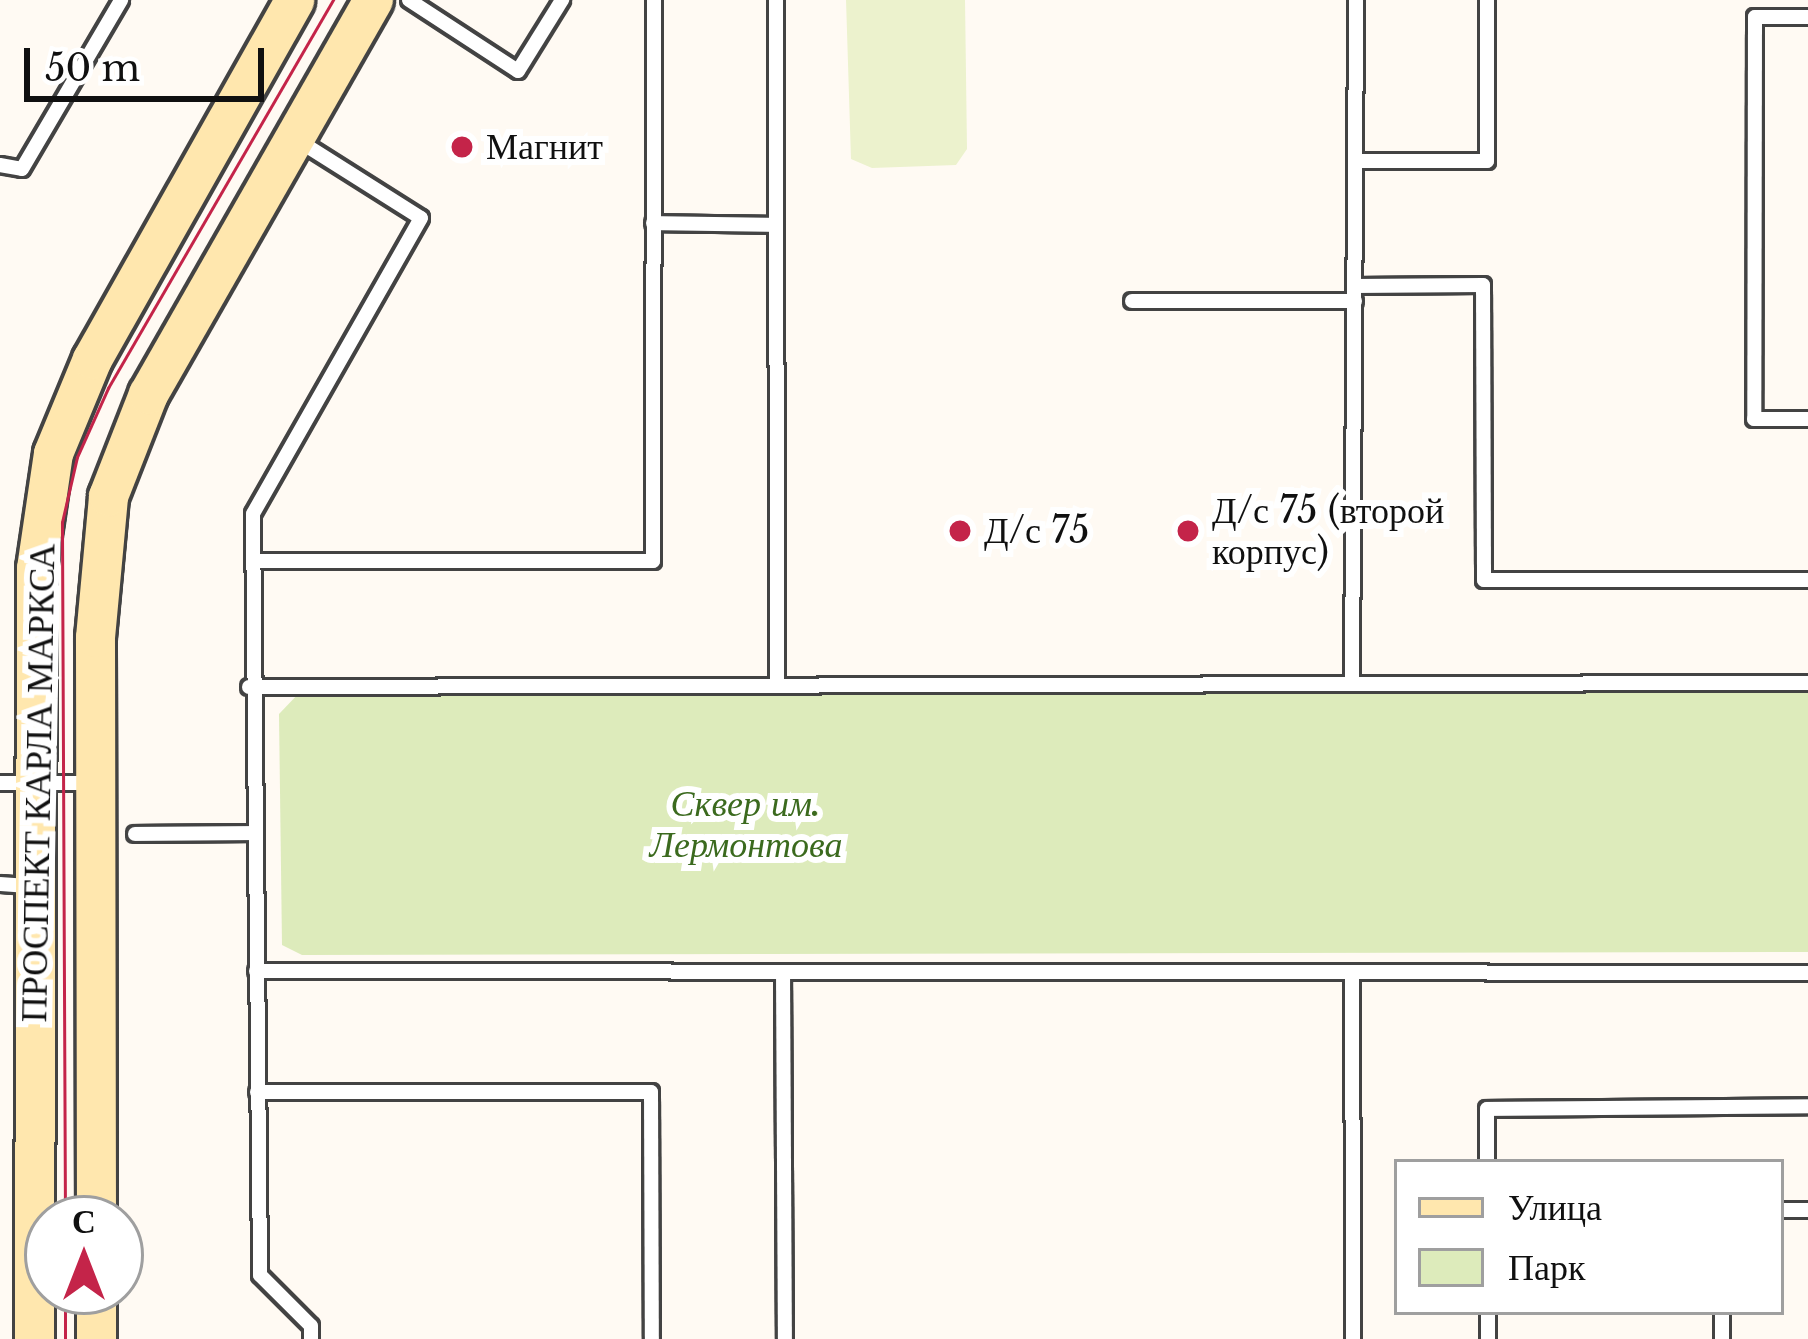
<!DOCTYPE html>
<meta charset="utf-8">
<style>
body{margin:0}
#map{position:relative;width:1808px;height:1339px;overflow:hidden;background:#fffaf3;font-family:"Libre Baskerville",serif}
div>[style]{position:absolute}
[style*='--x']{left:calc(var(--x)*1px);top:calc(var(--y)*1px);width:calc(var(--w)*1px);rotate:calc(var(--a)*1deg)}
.green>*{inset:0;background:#ddebbb}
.pitch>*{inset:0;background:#ecf2cd}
.roads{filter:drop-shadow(3px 0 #434343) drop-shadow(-3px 0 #434343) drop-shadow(0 3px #434343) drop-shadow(0 -3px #434343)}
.service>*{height:14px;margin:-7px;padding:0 7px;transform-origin:7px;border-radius:7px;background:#fff}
.secondary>*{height:39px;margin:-19.5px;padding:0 19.5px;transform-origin:19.5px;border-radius:19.5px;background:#ffe7ae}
.tram>*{height:3px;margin:-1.5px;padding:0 1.5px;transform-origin:1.5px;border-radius:1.5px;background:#c42449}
.dots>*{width:33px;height:33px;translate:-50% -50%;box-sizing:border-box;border:6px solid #fff;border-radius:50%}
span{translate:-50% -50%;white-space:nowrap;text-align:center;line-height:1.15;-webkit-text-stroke:12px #fff;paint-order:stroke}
.poi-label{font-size:36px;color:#101010}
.left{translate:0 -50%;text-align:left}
.street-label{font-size:36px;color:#101010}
.park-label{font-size:36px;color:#3b6a1e;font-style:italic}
.legend{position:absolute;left:1394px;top:1159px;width:390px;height:156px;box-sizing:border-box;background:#fff;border:3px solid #9f9f9f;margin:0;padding:15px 21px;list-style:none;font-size:36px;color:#101010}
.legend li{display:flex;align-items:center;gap:24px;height:60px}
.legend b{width:60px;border:3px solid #9f9f9f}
.north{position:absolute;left:24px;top:1195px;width:120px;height:120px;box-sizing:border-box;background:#fff;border:3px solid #9f9f9f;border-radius:50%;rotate:0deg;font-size:33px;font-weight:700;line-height:48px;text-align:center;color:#101010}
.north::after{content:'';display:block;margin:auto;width:42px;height:54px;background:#c42449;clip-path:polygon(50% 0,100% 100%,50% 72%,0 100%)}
.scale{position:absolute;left:24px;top:48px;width:240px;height:54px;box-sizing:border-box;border:6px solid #101010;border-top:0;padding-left:15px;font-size:36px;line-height:42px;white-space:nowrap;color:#101010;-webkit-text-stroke:9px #fff;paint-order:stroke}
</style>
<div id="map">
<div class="green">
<div style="clip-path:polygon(1808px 688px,1808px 952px,302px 955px,282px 945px,279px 714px,301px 691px)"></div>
</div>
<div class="pitch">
<div style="clip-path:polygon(846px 0,965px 0,967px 149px,956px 165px,872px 168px,851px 159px)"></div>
</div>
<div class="roads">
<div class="service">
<div style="--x:409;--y:0;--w:130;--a:33.1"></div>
<div style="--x:518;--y:71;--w:84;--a:-58.2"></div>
<div style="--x:776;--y:0;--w:686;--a:89.92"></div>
<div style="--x:1808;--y:17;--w:53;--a:180"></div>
<div style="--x:1755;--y:17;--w:402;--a:90.1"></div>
<div style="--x:1754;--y:419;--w:54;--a:0"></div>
<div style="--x:299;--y:141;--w:144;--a:32.3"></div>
<div style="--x:421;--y:218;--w:340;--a:119.6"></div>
<div style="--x:253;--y:514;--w:761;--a:89.47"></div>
<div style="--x:260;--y:1275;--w:72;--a:45"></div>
<div style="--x:311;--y:1326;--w:13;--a:90"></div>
<div style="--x:1355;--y:161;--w:132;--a:0"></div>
<div style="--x:1487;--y:161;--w:161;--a:-90"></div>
<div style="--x:0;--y:165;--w:22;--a:10"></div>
<div style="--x:22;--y:169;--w:196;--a:-59.6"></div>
<div style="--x:653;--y:223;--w:123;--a:0.9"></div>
<div style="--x:1354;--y:286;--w:129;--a:-0.4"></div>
<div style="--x:1483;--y:285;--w:295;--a:89.8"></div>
<div style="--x:1484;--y:580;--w:324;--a:0"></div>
<div style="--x:1132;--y:301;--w:223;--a:0"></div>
<div style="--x:253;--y:561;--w:400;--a:0"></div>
<div style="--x:653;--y:561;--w:561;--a:-89.9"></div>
<div style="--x:1352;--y:684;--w:684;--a:-89.66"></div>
<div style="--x:249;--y:687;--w:1559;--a:-0.15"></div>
<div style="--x:0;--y:783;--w:91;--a:0"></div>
<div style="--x:135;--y:834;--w:118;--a:-0.5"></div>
<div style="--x:0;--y:884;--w:31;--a:4"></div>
<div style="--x:256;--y:971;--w:1552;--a:0.07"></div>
<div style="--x:783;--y:972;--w:367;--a:89.7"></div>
<div style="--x:1352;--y:973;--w:366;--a:89.8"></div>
<div style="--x:257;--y:1092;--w:394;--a:0"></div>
<div style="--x:651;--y:1092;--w:247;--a:89.8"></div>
<div style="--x:1487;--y:1162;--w:53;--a:-90"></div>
<div style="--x:1487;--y:1109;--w:321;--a:-0.5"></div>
<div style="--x:1781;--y:1210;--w:27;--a:0"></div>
<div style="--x:1488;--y:1312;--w:27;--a:90"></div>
<div style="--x:1722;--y:1312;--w:27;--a:90"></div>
</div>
<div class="secondary">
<div style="--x:96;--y:1219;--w:582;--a:-90.1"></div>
<div style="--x:95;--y:637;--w:142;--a:-84.7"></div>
<div style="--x:108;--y:496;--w:110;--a:-68.6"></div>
<div style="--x:148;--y:394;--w:454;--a:-60.3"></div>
<div style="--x:96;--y:1291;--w:48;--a:90"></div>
<div style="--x:34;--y:1339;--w:771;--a:-89.85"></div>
<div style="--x:36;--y:568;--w:116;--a:-81.6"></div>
<div style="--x:53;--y:453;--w:102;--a:-67.5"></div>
<div style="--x:92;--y:359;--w:412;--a:-60.6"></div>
</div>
</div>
<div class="tram">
<div style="--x:65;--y:1219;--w:697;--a:-90.25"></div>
<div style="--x:62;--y:522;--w:67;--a:-77"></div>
<div style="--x:77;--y:457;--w:76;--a:-65.8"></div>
<div style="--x:108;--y:388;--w:449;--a:-59.9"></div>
<div style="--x:65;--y:1291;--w:48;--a:90"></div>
</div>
<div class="dots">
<div style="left:462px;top:147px;background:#c42449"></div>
<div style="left:960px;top:531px;background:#c42449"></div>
<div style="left:1188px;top:531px;background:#c42449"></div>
</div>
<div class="poi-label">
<span class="left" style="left:486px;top:147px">Магнит</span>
<span class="left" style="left:1212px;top:531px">Д/с 75 (второй<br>корпус)</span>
<span class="left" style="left:984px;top:531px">Д/с 75</span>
</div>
<div class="street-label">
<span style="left:38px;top:783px;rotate:-89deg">ПРОСПЕКТ КАРЛА МАРКСА</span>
</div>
<div class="park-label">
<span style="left:746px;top:824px">Сквер им.<br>Лермонтова</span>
</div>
<ul class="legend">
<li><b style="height:15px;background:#ffe7ae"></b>Улица</li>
<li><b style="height:33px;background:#ddebbb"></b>Парк</li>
</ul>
<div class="north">С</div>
<div class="scale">50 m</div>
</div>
